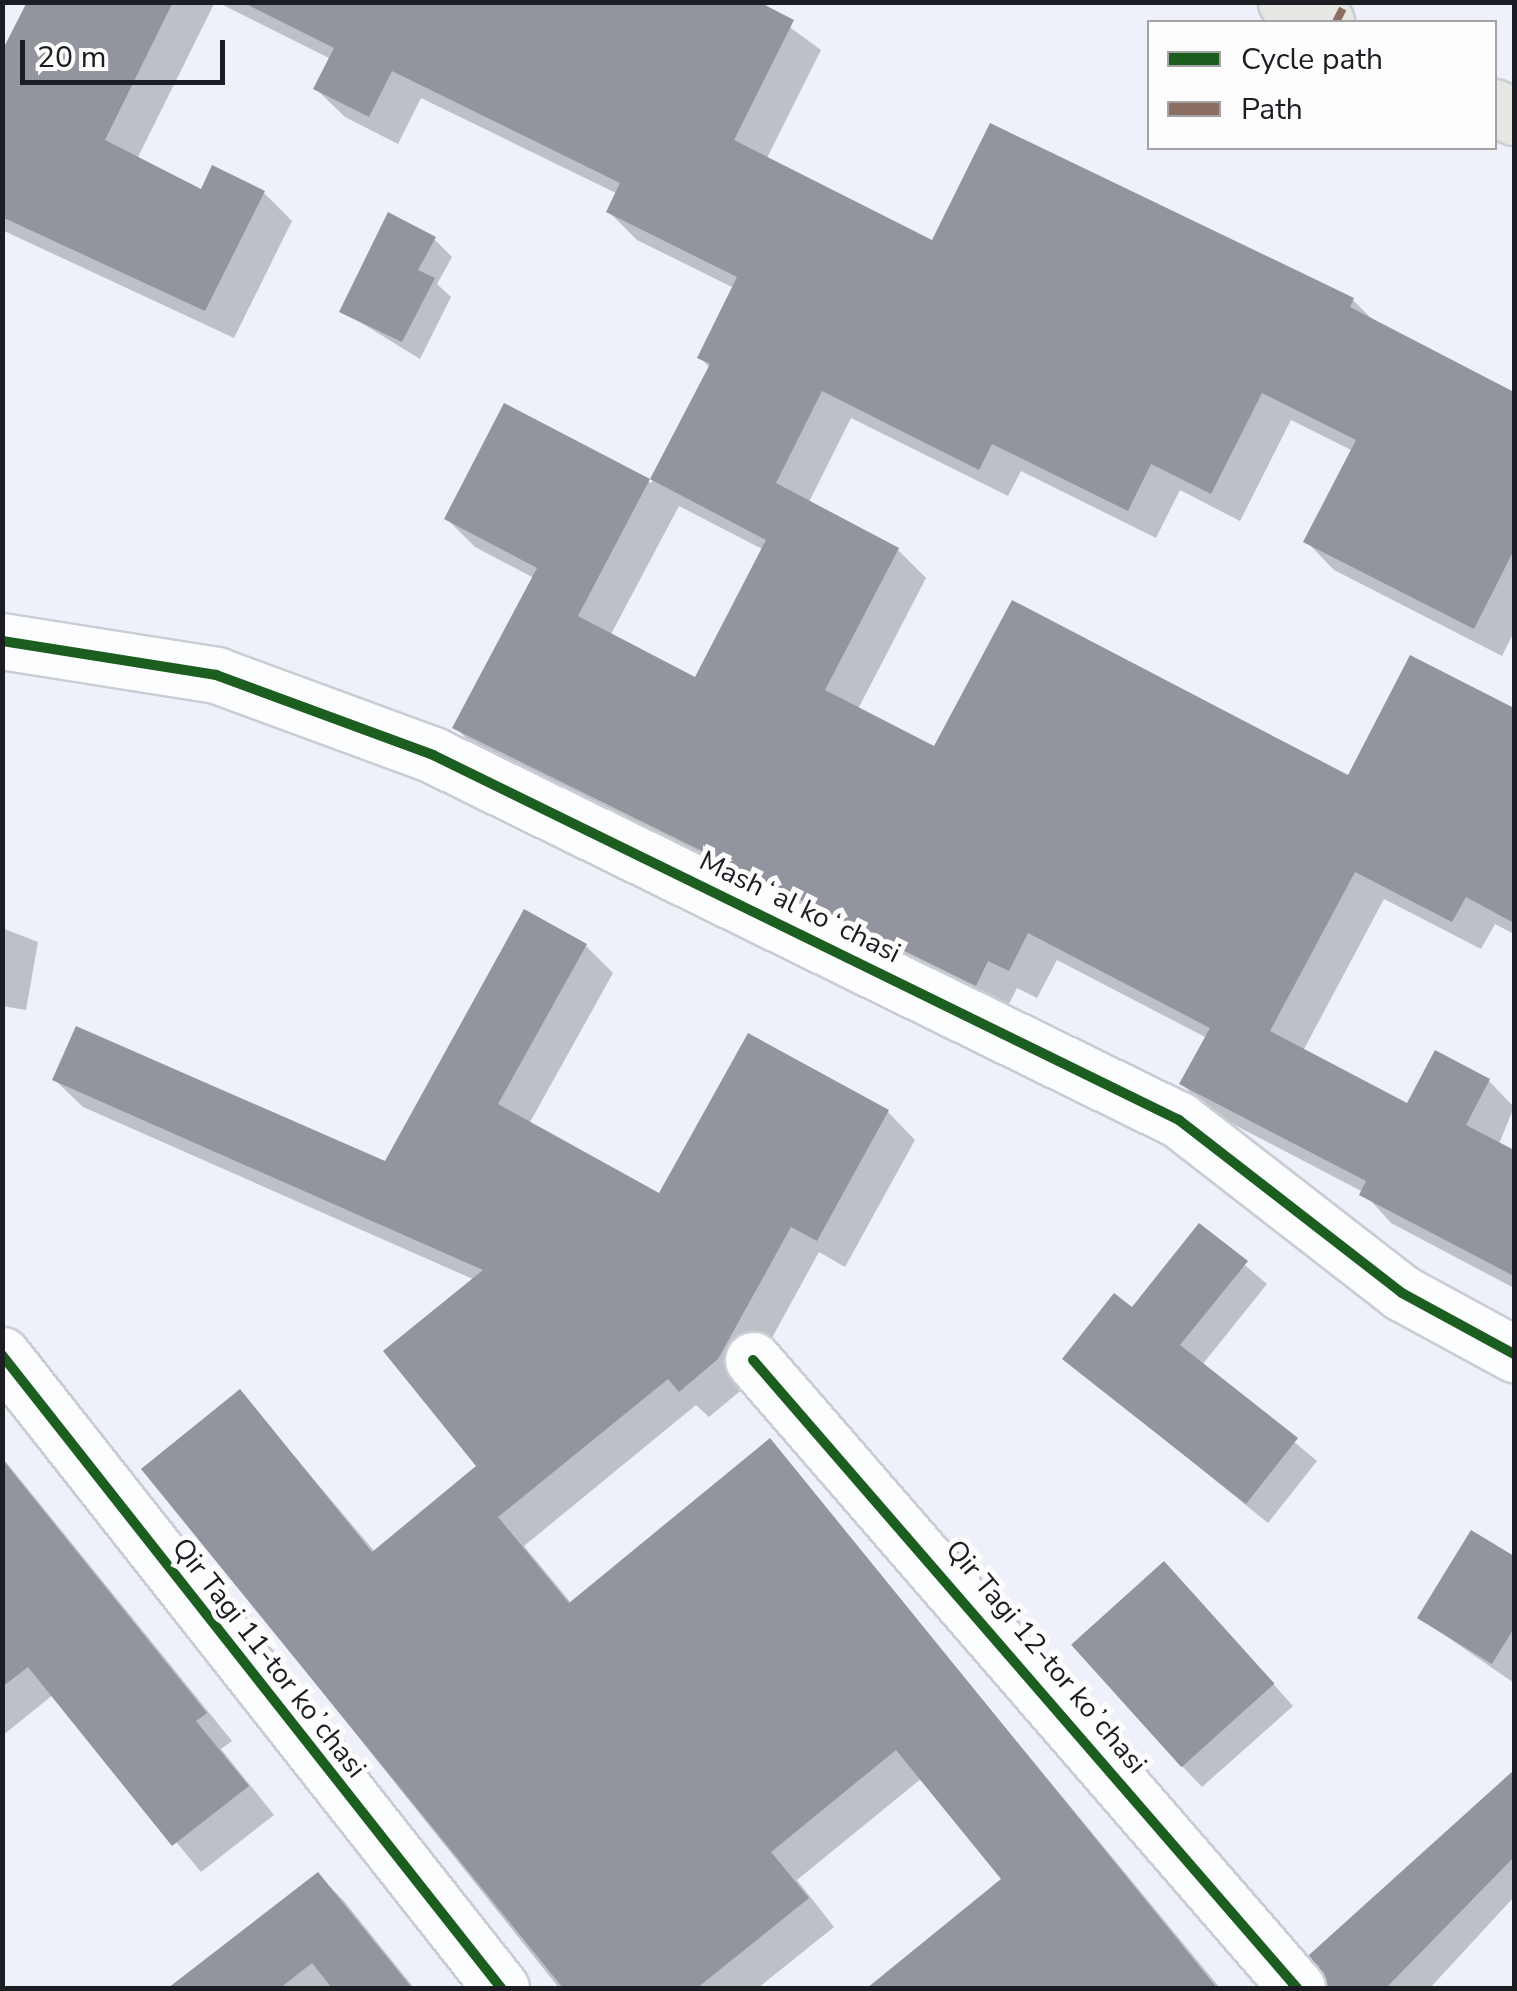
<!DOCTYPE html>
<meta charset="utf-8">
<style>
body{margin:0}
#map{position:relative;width:1517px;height:1991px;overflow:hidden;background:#eef1f9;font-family:"Nunito Sans",sans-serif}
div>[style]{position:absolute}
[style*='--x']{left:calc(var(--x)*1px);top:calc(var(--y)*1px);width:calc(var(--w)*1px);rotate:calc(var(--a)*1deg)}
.shadow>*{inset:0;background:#0003}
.building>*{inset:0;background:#92959e;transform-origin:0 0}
.roads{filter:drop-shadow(2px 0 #cacdd3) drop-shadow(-2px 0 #cacdd3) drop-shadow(0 2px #cacdd3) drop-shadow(0 -2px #cacdd3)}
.minor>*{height:55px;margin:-27.5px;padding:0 27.5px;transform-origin:27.5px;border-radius:27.5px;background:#fcfdfe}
.major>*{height:55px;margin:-27.5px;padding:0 27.5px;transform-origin:27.5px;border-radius:27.5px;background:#e6e8e4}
.quiet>*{height:8px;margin-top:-4px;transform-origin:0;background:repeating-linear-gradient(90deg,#8d6e63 0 15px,transparent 0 23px)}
.cycleway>*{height:10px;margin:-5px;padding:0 5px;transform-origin:5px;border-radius:5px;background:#1b5e20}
span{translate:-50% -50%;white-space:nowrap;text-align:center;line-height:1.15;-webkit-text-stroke:10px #fdfdfd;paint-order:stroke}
.street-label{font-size:28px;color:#1b1d23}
.frame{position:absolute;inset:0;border:5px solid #1b1d23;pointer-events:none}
.legend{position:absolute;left:1147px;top:20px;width:350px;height:130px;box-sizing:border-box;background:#fdfdfd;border:2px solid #a3a3a6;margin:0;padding:12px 18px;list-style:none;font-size:30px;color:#1b1d23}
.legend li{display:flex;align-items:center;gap:20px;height:50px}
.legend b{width:50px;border:2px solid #a3a3a6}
.scale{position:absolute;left:20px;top:40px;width:205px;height:45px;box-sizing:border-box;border:5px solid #1b1d23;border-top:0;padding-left:12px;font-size:30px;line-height:35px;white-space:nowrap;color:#1b1d23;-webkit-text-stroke:8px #fdfdfd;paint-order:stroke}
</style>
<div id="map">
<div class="shadow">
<div style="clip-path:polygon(29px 2px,215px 2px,137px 159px,202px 192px,264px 193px,292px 221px,234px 338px,2px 230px,2px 57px)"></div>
<div style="clip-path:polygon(evenodd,217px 2px,755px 2px,821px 50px,766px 160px,933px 244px,1353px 300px,1377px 324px,1514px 395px,1514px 632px,1502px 656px,1334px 570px,1306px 541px,1353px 451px,1291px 420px,1240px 521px,1180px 490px,1156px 538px,1021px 471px,1008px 496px,851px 418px,809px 502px,898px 550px,926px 578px,858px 709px,935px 750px,1349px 778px,1411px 658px,1514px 711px,1514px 934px,1495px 924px,1481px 949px,1384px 899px,1303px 1051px,1408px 1106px,1489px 1081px,1514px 1107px,1499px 1144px,1514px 1153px,1514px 1288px,1391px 1223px,1363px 1192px,1210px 1112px,1182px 1084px,1207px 1038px,1057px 960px,1037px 998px,1017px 988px,1005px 1012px,484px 756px,455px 727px,534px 578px,475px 547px,447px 519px,506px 407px,651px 483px,710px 368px,700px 357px,734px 288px,637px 240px,609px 212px,618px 194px,421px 98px,398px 144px,345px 117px,316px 89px,331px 59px,217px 2px,679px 506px,764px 550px,696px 680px,610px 636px,679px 506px)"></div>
<div style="clip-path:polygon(434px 239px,452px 257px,437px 284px,451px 297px,420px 359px,342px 311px)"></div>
<div style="clip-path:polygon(2px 928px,38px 942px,26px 1010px,2px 1006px)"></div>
<div style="clip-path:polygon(586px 946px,613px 973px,529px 1124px,660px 1197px,749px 1037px,888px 1112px,915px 1140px,845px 1267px,819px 1252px,745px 1387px,709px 1417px,696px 1405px,524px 1546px,572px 1604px,770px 1442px,1220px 1988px,871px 1988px,1005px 1880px,922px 1778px,797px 1880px,834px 1927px,758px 1988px,559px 1988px,144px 1469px,240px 1392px,375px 1552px,480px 1467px,475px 1280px,83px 1107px,55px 1080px,386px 1164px)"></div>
<div style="clip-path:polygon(1199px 1226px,1267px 1284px,1202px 1365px,1317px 1461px,1268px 1523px,1065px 1359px,1133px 1311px)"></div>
<div style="clip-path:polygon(2px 1457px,232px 1741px,221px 1749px,274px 1815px,201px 1872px,54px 1694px,2px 1736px)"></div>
<div style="clip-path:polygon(1472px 1533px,1514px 1559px,1514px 1683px,1420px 1618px)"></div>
<div style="clip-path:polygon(1185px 1585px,1293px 1706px,1202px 1787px,1182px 1766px)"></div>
<div style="clip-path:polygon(1514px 1773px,1514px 1897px,1430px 1988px,1350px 1988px,1317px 1951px)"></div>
<div style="clip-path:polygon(318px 1875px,344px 1901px,414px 1988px,232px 1988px,209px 1960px)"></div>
</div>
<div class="building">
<div style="clip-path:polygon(27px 2px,173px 2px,105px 140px,201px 189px,212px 165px,265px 191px,205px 311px,2px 217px,2px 51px)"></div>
<div style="clip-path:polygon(evenodd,242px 2px,759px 2px,794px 20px,734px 140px,932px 240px,990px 123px,1354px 298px,1350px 307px,1514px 392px,1514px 550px,1474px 629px,1303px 542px,1356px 440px,1262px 393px,1211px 494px,1151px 464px,1128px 511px,992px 444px,979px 470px,822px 391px,776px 483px,899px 548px,825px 690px,934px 746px,1012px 600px,1348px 775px,1410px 655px,1514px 708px,1514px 923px,1466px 897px,1452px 922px,1355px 872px,1270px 1031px,1407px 1103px,1435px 1050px,1490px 1079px,1466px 1125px,1514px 1150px,1514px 1276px,1359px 1195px,1366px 1181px,1179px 1084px,1210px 1028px,1028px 933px,1009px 971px,988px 961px,976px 986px,452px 728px,537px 568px,444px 519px,504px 403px,650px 479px,710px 364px,697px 358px,737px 277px,606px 212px,620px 183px,392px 71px,369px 117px,313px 89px,334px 48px,242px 2px,650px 479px,766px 540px,695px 677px,578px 616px,650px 479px)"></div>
<div style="clip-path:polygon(388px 212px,436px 237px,418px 270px,435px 278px,402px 342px,339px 312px)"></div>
<div style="clip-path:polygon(524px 909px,587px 944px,498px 1104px,659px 1193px,748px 1033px,889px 1110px,817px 1241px,791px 1227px,718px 1359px,679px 1392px,668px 1379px,498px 1517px,569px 1603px,770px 1438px,1217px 1988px,867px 1988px,1001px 1879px,896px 1750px,771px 1852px,809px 1898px,697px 1988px,563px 1988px,141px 1469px,240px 1389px,372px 1552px,476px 1466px,383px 1351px,483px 1270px,52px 1080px,76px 1026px,385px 1161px)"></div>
<div style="clip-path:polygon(1199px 1223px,1248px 1261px,1180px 1345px,1298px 1438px,1246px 1504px,1062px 1359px,1114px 1293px,1132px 1307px)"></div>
<div style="clip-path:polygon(2px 1459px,207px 1713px,196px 1721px,249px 1786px,172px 1846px,28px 1667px,2px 1687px)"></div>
<div style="clip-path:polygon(1471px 1530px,1514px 1556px,1514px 1628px,1492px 1664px,1417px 1618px)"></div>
<div style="left:1164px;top:1561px;width:165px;height:125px;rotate:48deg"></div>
<div style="clip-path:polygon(1514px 1770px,1514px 1857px,1386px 1988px,1327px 1988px,1309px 1955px)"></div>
<div style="clip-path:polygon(318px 1872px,412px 1988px,332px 1988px,312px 1963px,280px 1988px,168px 1988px)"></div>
</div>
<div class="roads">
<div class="minor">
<div style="--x:2;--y:641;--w:217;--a:9"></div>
<div style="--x:216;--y:675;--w:231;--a:20.2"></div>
<div style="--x:433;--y:755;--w:831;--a:26.07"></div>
<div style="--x:1179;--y:1120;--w:282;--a:37.8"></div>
<div style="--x:1402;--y:1293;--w:128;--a:28.6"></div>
<div style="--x:2;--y:1355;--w:806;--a:51.75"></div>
<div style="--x:753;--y:1360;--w:831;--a:49.1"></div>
</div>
<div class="major">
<div style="--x:1286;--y:2;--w:45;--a:26.6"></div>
<div style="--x:1494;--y:107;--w:22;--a:27"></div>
</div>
</div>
<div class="quiet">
<div style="--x:1336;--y:22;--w:22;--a:-63"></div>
</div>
<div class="cycleway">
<div style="--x:2;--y:641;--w:217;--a:9"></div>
<div style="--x:216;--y:675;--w:231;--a:20.2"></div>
<div style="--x:433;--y:755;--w:831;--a:26.07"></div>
<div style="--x:1179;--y:1120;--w:282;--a:37.8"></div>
<div style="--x:1402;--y:1293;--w:128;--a:28.6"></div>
<div style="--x:2;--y:1355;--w:806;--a:51.75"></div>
<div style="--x:753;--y:1360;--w:831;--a:49.1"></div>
</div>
<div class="street-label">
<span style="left:800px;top:907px;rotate:26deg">Mashʻal koʻchasi</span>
<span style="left:1046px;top:1657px;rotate:50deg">Qir Tagi 12-tor koʼchasi</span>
<span style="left:269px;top:1658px;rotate:52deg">Qir Tagi 11-tor koʼchasi</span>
</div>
<div class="frame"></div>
<ul class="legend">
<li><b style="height:12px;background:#1b5e20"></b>Cycle path</li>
<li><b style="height:12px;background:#8d6e63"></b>Path</li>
</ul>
<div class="scale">20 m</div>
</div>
